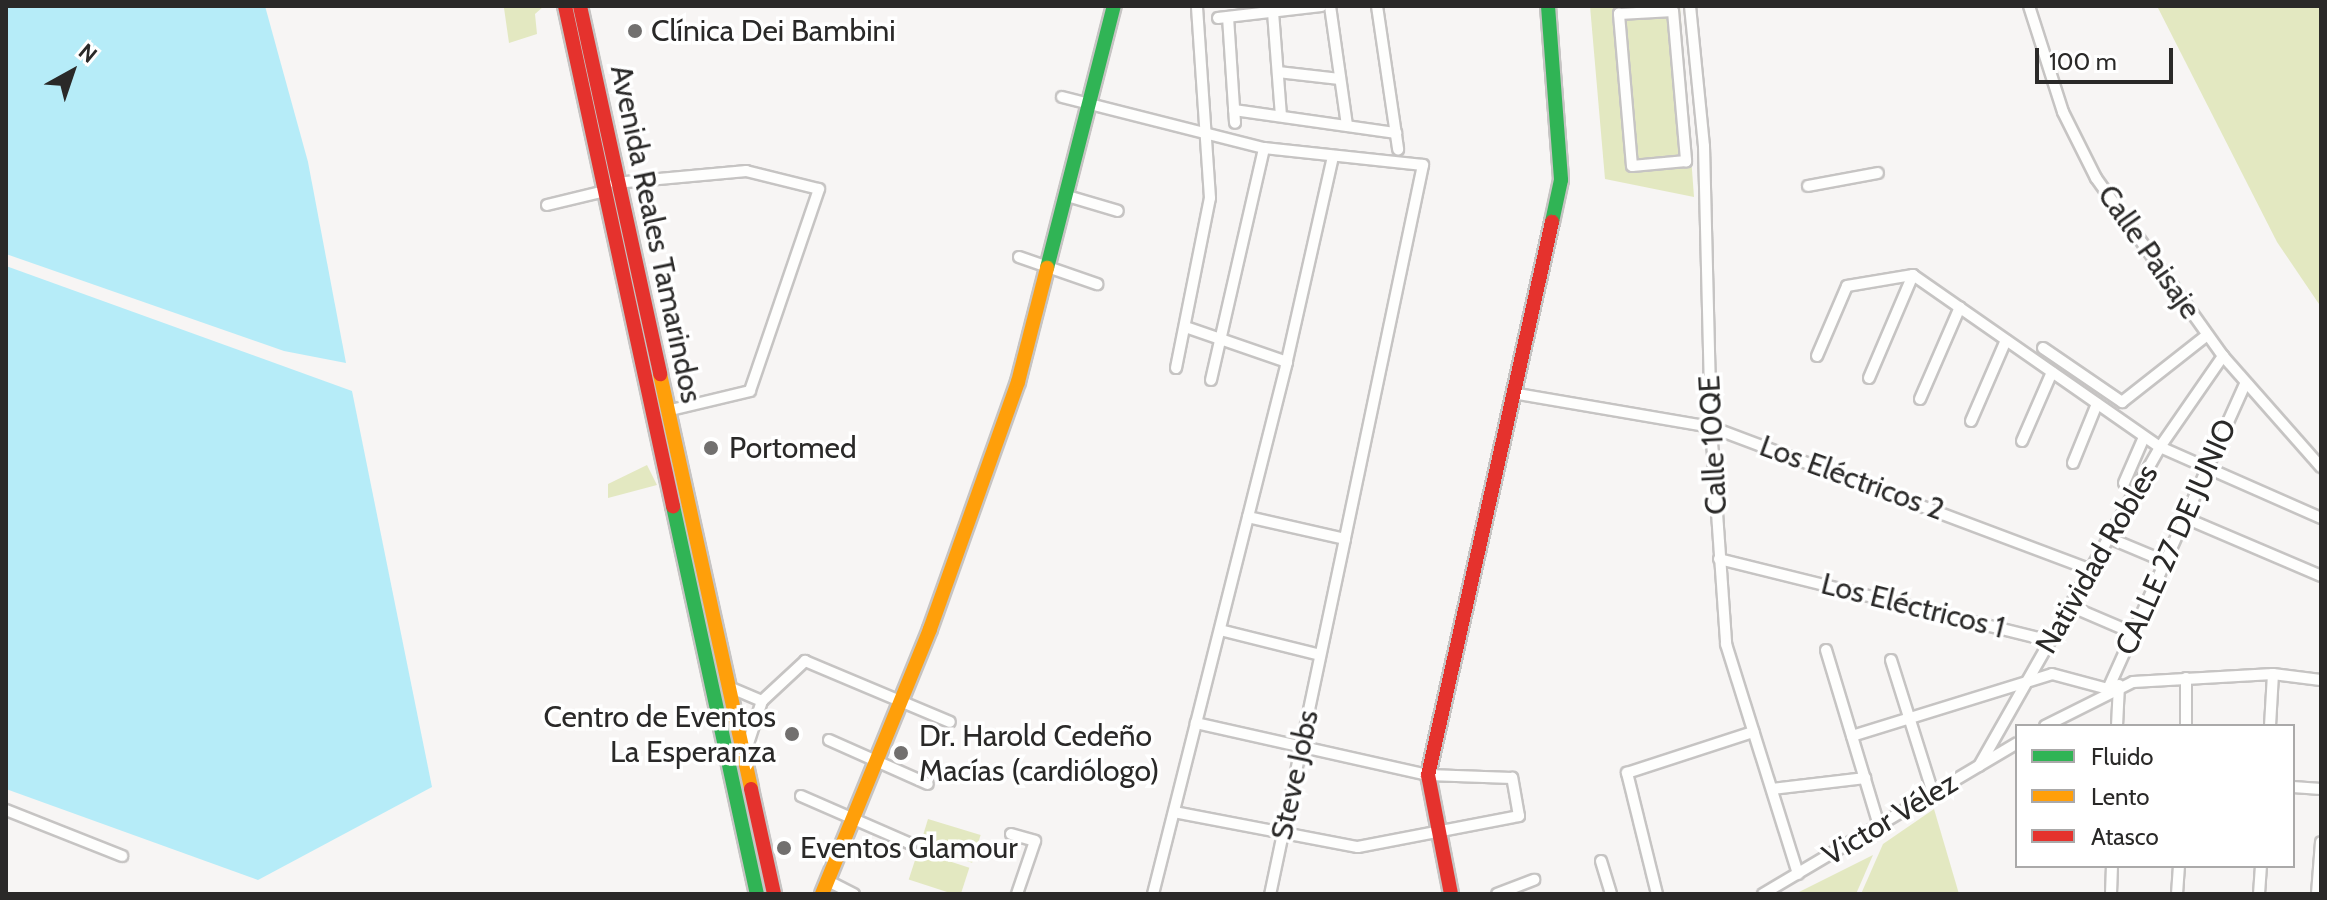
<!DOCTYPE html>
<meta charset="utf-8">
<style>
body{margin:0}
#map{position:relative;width:2327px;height:900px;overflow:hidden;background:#f7f5f4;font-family:Cabin,sans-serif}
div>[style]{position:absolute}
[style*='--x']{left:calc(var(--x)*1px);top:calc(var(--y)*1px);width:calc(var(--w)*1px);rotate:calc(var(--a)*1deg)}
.green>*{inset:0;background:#e3e8c1;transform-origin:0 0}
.water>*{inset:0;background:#b6ecf8}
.roads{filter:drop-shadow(2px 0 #c6c4c3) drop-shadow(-2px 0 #c6c4c3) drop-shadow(0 2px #c6c4c3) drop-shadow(0 -2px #c6c4c3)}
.street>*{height:10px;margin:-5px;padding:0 5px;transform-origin:5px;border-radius:5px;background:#fefefd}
.fast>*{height:14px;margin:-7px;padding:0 7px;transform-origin:7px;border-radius:7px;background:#30b455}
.slow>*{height:14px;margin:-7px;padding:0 7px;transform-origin:7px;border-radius:7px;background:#ff9f0a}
.jam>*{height:14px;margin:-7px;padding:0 7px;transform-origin:7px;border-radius:7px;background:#e5322d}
.dots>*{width:22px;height:22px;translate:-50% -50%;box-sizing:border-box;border:4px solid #fff;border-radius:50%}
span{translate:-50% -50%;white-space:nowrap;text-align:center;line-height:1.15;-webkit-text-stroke:7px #fff;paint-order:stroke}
.poi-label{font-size:30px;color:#2a2928}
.left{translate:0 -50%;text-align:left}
.right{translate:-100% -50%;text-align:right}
.street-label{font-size:30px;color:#2a2928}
.frame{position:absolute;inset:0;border:8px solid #2a2928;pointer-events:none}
.legend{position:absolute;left:2015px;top:724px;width:280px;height:144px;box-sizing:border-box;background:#fff;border:2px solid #aaa9a9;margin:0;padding:10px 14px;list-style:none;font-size:24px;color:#2a2928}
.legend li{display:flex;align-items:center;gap:16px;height:40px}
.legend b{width:40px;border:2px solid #aaa9a9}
.north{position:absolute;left:32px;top:32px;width:80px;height:80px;-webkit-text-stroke:6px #fff;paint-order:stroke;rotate:40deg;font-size:22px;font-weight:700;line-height:32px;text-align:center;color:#2a2928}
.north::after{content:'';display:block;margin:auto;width:28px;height:36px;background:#2a2928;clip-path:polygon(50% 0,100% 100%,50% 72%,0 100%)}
.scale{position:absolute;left:2035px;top:48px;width:138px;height:36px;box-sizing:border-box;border:4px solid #2a2928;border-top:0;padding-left:10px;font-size:24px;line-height:28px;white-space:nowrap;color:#2a2928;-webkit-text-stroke:6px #fff;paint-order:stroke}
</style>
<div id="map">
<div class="green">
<div style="clip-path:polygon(544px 6px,535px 14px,537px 34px,509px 43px,504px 8px)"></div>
<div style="clip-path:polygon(1590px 6px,1680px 6px,1694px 197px,1605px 179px)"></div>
<div style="clip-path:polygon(2157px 6px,2321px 6px,2321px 307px,2277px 242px)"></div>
<div style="clip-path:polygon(647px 465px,657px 485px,608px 498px,608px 484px)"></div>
<div style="clip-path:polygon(1934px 809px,1959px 894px,1861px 894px,1883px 844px)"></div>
<div style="left:928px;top:819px;width:55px;height:29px;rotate:17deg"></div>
<div style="left:918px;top:851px;width:54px;height:30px;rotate:18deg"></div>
<div style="clip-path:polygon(1873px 855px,1856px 894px,1795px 894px)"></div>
</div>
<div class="water">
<div style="clip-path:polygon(6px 6px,265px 6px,308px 162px,346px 363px,284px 351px,6px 254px)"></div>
<div style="clip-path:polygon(6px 266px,352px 391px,432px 787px,258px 880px,6px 789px)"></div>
</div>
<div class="roads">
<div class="street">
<div style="--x:1330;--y:6;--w:121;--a:81.9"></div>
<div style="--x:1377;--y:6;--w:145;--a:81.6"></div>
<div style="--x:1690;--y:6;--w:141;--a:84.3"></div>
<div style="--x:1704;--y:146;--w:281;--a:88.6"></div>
<div style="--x:1711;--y:427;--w:218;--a:86"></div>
<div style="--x:1726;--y:644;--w:241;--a:72.6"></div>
<div style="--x:2029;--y:6;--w:111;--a:72.2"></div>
<div style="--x:2063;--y:112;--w:74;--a:63.4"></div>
<div style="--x:2096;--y:178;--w:219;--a:54.5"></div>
<div style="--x:2223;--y:356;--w:148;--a:48.6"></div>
<div style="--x:1673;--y:11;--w:151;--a:85"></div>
<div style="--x:1686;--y:161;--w:54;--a:174.7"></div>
<div style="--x:1632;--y:166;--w:153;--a:-94.9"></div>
<div style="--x:1619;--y:14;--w:54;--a:-3.2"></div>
<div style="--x:1273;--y:12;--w:104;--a:85.6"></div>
<div style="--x:1228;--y:17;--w:106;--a:86.2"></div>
<div style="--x:1218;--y:18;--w:104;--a:-6.6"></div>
<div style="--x:1278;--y:72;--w:62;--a:6.4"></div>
<div style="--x:1062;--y:97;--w:208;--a:14.2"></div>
<div style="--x:1264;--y:148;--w:160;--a:6.1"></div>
<div style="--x:1423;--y:165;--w:382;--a:101.8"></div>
<div style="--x:1234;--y:110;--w:164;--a:8.1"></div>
<div style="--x:615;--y:183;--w:132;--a:-5.2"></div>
<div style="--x:746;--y:171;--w:75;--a:13.9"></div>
<div style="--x:819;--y:189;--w:213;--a:108.9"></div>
<div style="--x:750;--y:391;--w:85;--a:166.5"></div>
<div style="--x:1808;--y:186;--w:71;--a:-10.5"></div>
<div style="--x:1064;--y:195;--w:56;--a:16.5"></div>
<div style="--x:547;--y:205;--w:56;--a:-13.5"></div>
<div style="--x:1019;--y:257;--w:83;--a:19.1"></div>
<div style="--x:2043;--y:348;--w:96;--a:34.4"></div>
<div style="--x:2122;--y:402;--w:108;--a:-38.2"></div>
<div style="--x:1817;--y:356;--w:76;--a:-66.8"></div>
<div style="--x:1847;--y:286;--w:67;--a:-9.5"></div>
<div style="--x:1913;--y:275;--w:301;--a:34.9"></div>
<div style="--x:2160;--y:447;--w:176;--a:23.8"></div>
<div style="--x:1286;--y:365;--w:214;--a:-77.3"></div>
<div style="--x:1176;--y:368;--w:173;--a:-78.7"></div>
<div style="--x:1210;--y:198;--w:192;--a:-93.9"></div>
<div style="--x:1869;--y:378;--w:112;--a:-66.9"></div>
<div style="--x:1211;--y:380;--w:238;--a:-77.1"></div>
<div style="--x:1512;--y:393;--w:202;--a:9.7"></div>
<div style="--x:1711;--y:427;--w:406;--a:20.6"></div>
<div style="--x:1920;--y:399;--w:100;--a:-66.5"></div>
<div style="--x:1971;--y:421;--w:88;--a:-66.6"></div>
<div style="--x:2022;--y:441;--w:75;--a:-66.5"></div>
<div style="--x:2073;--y:463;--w:64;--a:-67.9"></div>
<div style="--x:2124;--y:483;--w:50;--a:-66.5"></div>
<div style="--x:1248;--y:517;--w:99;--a:12.8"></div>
<div style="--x:1345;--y:539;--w:363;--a:101.9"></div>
<div style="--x:2183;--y:517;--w:150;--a:23.1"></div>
<div style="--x:2109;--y:538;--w:60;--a:22.7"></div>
<div style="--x:1719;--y:559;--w:341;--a:13.9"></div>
<div style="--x:2070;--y:606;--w:69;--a:23.2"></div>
<div style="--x:1220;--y:630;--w:103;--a:14"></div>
<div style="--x:1826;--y:650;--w:183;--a:73.2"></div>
<div style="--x:1891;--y:660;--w:139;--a:72.5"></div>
<div style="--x:729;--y:687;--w:36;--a:23"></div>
<div style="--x:762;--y:701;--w:59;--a:-42.9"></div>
<div style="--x:805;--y:661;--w:157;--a:22.8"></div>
<div style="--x:2045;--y:726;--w:98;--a:-26.6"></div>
<div style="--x:2133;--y:682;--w:140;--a:-3.3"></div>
<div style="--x:2273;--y:674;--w:48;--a:7.1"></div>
<div style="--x:2117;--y:726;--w:41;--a:-87.2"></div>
<div style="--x:2186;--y:726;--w:48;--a:-90"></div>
<div style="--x:2270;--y:726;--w:52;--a:-86.7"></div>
<div style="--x:1852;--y:736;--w:209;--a:-17.2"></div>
<div style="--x:2052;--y:674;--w:58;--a:15"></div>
<div style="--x:2108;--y:689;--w:334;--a:-65.8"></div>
<div style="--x:829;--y:740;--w:108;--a:24"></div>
<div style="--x:744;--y:756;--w:58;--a:-71.9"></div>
<div style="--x:1979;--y:766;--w:367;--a:-60.4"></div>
<div style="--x:2160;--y:447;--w:111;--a:-55.3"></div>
<div style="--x:2293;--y:787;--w:28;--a:4"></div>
<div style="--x:1772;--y:789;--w:94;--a:-6.7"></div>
<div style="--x:801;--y:796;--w:120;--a:23.6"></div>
<div style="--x:6;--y:810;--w:125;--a:21.6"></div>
<div style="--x:1174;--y:812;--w:187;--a:10.8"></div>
<div style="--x:1358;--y:847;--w:164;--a:-10.9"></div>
<div style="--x:1519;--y:816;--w:39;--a:-100"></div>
<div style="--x:1512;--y:778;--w:84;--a:-178"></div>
<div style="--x:1428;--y:775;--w:238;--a:-167.4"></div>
<div style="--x:1011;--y:834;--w:25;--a:16"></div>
<div style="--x:1035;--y:841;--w:56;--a:108.8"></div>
<div style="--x:1601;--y:861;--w:34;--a:73"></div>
<div style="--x:830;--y:882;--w:27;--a:27"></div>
<div style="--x:1153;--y:894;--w:549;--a:-75.86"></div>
<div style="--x:1287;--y:362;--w:105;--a:-161"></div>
<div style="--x:1497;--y:894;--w:40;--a:-21"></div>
<div style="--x:1657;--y:894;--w:125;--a:-103.9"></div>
<div style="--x:1627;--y:773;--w:133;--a:-18"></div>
<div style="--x:1763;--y:894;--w:295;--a:-30.7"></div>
<div style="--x:2111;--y:894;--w:28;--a:-88"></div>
<div style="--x:2177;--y:894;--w:28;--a:-86"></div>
<div style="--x:2259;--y:894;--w:28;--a:-86"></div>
<div style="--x:2317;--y:894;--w:52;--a:-85.6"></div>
</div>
<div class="fast">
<div style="--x:1548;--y:6;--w:174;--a:85.7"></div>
<div style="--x:1561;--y:180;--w:43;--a:102.1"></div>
<div style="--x:1047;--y:268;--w:270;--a:-75.7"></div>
<div style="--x:673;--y:506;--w:397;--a:77.8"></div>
</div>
<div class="slow">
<div style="--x:660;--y:374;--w:425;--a:77.6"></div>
<div style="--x:822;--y:894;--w:286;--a:-67.8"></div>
<div style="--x:930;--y:629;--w:262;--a:-70.4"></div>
<div style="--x:1018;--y:382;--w:118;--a:-75.7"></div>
</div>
<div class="jam">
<div style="--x:565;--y:6;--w:512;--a:77.81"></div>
<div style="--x:580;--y:6;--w:377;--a:77.7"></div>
<div style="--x:751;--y:789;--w:107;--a:77.6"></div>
<div style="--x:1451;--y:894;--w:121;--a:-100.9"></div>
<div style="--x:1428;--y:775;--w:567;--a:-77.36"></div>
</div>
</div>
<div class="dots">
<div style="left:635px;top:31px;background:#72706f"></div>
<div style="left:711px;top:448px;background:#72706f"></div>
<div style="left:792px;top:734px;background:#72706f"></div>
<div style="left:901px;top:753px;background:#72706f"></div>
<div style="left:784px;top:848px;background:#72706f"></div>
</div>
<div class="poi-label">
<span class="left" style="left:651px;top:31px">Clínica Dei Bambini</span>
<span class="left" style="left:729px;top:448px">Portomed</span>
<span class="right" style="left:776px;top:734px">Centro de Eventos<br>La Esperanza</span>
<span class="left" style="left:919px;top:753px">Dr. Harold Cedeño<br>Macías (cardiólogo)</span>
<span class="left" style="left:800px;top:848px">Eventos Glamour</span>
</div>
<div class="street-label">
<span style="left:656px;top:234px;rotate:78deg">Avenida Reales Tamarindos</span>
<span style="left:2149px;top:252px;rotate:55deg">Calle Paisaje</span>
<span style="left:1713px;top:445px;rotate:-93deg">Calle 10QE</span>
<span style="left:1852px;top:478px;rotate:20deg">Los Eléctricos 2</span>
<span style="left:2176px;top:537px;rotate:-66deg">CALLE 27 DE JUNIO</span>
<span style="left:2097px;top:559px;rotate:-60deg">Natividad Robles</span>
<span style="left:1913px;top:606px;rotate:14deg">Los Eléctricos 1</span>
<span style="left:1295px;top:775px;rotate:-78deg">Steve Jobs</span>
<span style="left:1890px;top:819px;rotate:-31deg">Victor Vélez</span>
</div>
<div class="frame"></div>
<ul class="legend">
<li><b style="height:10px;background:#30b455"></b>Fluido</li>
<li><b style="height:10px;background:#ff9f0a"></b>Lento</li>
<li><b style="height:10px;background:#e5322d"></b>Atasco</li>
</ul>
<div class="north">N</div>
<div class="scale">100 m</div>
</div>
